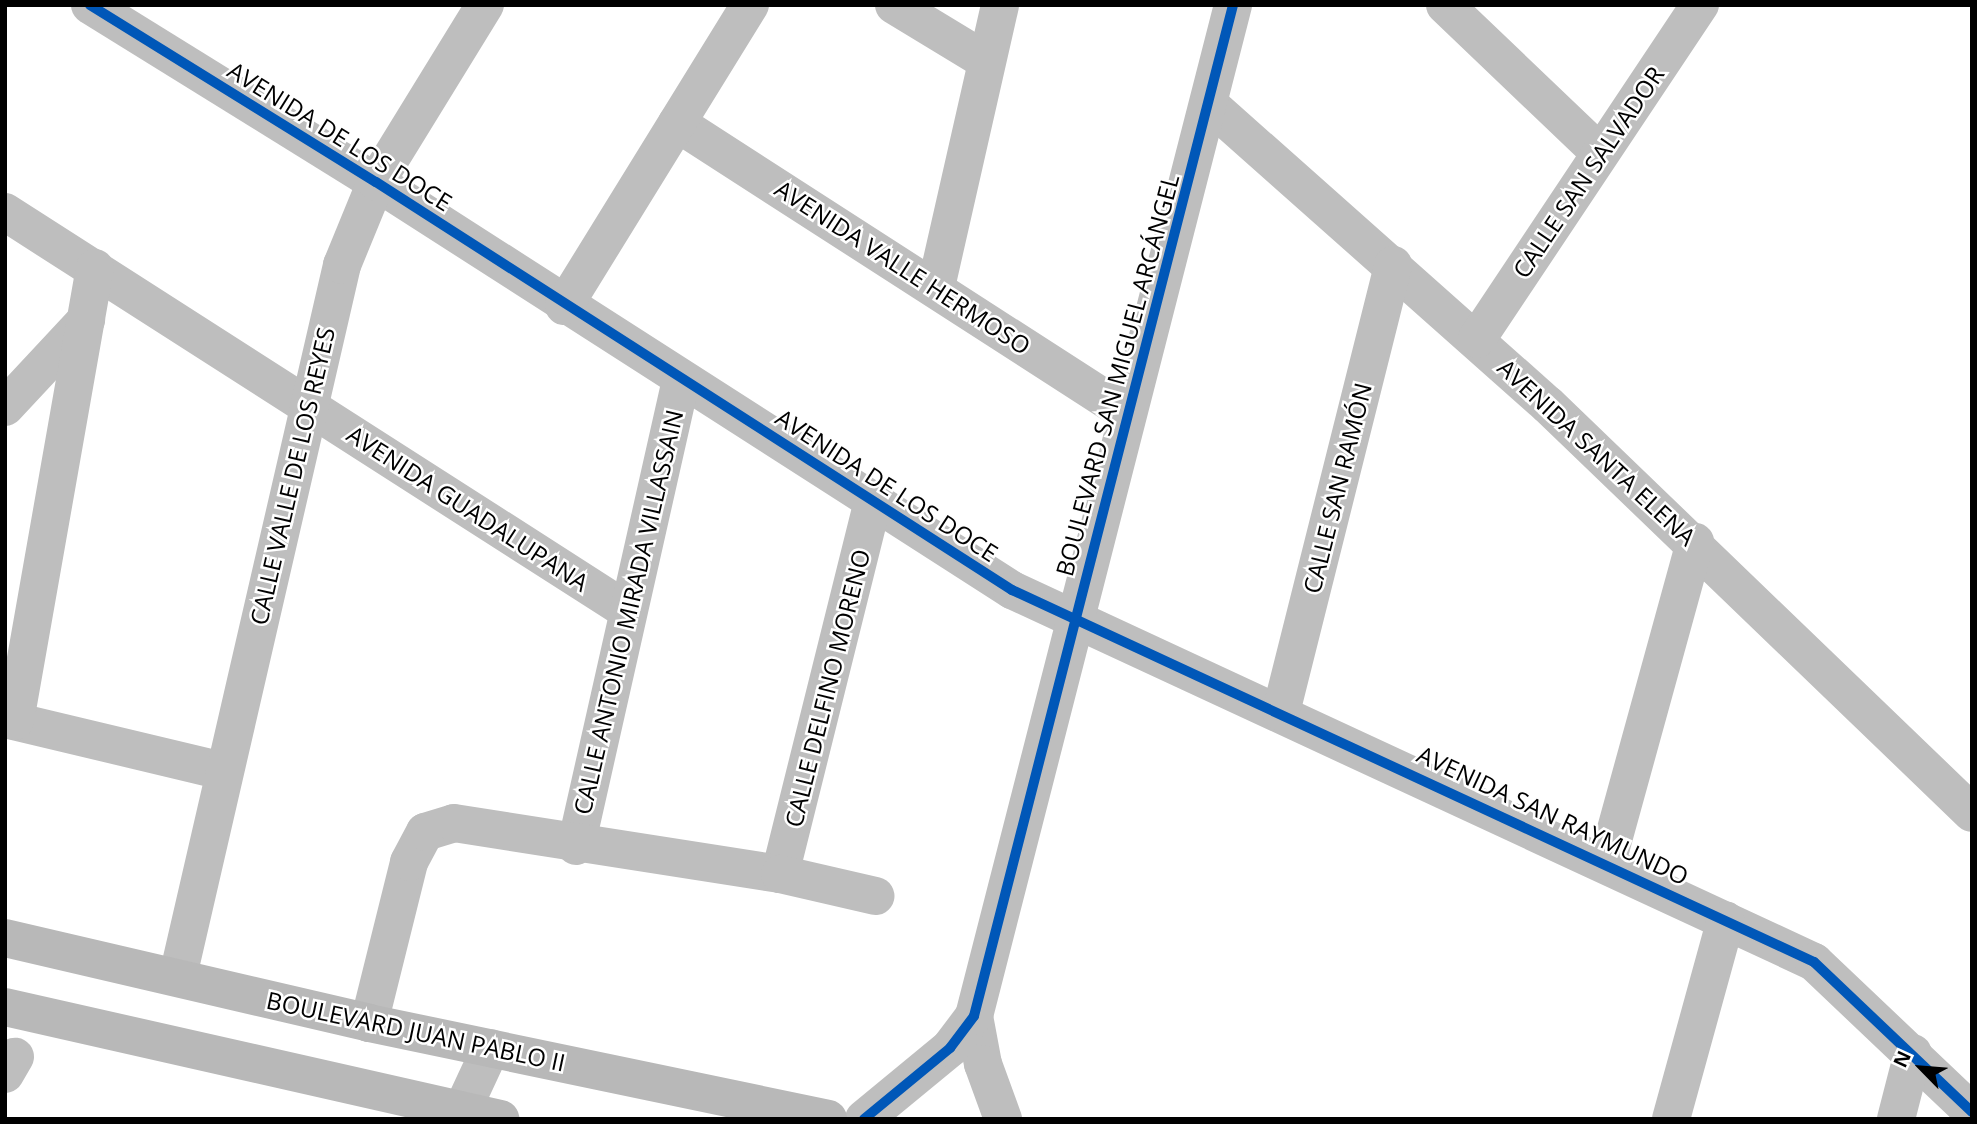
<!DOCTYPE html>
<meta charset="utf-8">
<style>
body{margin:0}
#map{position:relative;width:1977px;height:1124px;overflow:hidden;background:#fff;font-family:"Open Sans",sans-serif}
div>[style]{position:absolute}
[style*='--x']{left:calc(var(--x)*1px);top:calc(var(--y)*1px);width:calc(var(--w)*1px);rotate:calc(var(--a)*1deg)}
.street>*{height:38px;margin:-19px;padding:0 19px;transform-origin:19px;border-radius:19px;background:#bebebe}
.secondary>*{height:38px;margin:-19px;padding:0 19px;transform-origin:19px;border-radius:19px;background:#b8b8b8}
.cycleway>*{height:10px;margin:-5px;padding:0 5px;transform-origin:5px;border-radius:5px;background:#0057b8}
span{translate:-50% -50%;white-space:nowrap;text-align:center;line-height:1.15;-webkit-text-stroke:5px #fff;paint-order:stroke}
.street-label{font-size:24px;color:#000}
.frame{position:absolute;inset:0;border:7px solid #000;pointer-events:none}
.north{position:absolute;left:1886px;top:1033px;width:70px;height:70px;-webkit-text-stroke:5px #fff;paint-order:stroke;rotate:295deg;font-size:19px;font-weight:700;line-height:28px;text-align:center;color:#000}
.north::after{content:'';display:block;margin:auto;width:24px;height:32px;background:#000;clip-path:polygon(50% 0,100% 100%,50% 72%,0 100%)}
</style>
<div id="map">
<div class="street">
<div style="--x:90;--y:5;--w:336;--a:31.8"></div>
<div style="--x:376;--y:182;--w:756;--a:32.68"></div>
<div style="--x:1012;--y:590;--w:884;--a:24.88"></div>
<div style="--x:1814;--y:962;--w:218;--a:43.5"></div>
<div style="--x:894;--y:5;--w:108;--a:31.3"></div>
<div style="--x:1445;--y:5;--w:214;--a:43.7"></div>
<div style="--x:1210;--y:105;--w:452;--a:41.6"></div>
<div style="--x:1548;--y:405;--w:588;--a:43.9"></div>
<div style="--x:677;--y:123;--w:535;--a:32.8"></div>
<div style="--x:5;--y:212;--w:740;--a:32.64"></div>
<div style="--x:936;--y:287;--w:289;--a:-77.2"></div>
<div style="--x:564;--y:306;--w:354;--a:-58.3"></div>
<div style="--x:1477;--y:339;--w:402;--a:-56.3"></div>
<div style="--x:5;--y:407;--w:119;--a:-47"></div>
<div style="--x:1281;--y:712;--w:461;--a:-75.9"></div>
<div style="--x:5;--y:719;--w:225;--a:13.4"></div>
<div style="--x:15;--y:721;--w:460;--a:-80"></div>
<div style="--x:576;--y:846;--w:479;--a:-77.3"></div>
<div style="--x:1607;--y:862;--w:332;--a:-74.6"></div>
<div style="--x:780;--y:874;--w:384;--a:-76"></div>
<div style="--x:178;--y:976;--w:730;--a:-77.01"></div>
<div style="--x:342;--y:265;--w:90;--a:-67.7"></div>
<div style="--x:376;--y:182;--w:208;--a:-58.4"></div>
<div style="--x:974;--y:1016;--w:49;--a:79.4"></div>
<div style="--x:983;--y:1064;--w:59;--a:70"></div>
<div style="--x:369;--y:1023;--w:166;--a:-76"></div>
<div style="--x:409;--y:862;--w:34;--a:-62"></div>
<div style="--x:425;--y:832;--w:30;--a:-17"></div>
<div style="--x:454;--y:823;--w:330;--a:8.9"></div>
<div style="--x:780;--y:874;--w:98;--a:13"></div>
<div style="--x:5;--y:1074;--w:20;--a:-60"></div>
<div style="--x:458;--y:1119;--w:78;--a:-65.1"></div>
<div style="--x:864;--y:1119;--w:112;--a:-39.5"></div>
<div style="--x:950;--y:1048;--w:40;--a:-53"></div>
<div style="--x:974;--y:1016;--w:1044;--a:-75.63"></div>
<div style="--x:1671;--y:1119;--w:206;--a:-74.6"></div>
<div style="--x:1896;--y:1119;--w:68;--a:-75.6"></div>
</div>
<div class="secondary">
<div style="--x:5;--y:938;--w:374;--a:13.1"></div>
<div style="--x:369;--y:1023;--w:469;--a:11.8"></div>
<div style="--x:5;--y:1007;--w:508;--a:12.75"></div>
</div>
<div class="cycleway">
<div style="--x:90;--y:5;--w:336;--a:31.8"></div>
<div style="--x:376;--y:182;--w:756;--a:32.68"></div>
<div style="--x:1012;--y:590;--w:884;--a:24.88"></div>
<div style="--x:1814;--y:962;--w:218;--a:43.5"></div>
<div style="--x:864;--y:1119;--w:112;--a:-39.5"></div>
<div style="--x:950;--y:1048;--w:40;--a:-53"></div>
<div style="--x:974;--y:1016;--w:1044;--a:-75.63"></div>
</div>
<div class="street-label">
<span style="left:340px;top:136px;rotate:32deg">AVENIDA DE LOS DOCE</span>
<span style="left:1588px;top:172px;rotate:-56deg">CALLE SAN SALVADOR</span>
<span style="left:903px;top:267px;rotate:33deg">AVENIDA VALLE HERMOSO</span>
<span style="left:1117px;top:375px;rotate:-75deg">BOULEVARD SAN MIGUEL ARCÁNGEL</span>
<span style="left:1597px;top:452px;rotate:43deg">AVENIDA SANTA ELENA</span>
<span style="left:292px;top:476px;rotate:-77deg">CALLE VALLE DE LOS REYES</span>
<span style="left:887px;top:485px;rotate:33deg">AVENIDA DE LOS DOCE</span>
<span style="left:1337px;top:488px;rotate:-76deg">CALLE SAN RAMÓN</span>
<span style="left:468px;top:508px;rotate:33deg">AVENIDA GUADALUPANA</span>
<span style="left:628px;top:612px;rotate:-77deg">CALLE ANTONIO MIRADA VILLASSAIN</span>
<span style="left:827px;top:688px;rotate:-76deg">CALLE DELFINO MORENO</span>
<span style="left:1553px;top:815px;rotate:25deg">AVENIDA SAN RAYMUNDO</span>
<span style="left:416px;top:1031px;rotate:12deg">BOULEVARD JUAN PABLO II</span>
</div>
<div class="frame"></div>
<div class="north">N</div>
</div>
